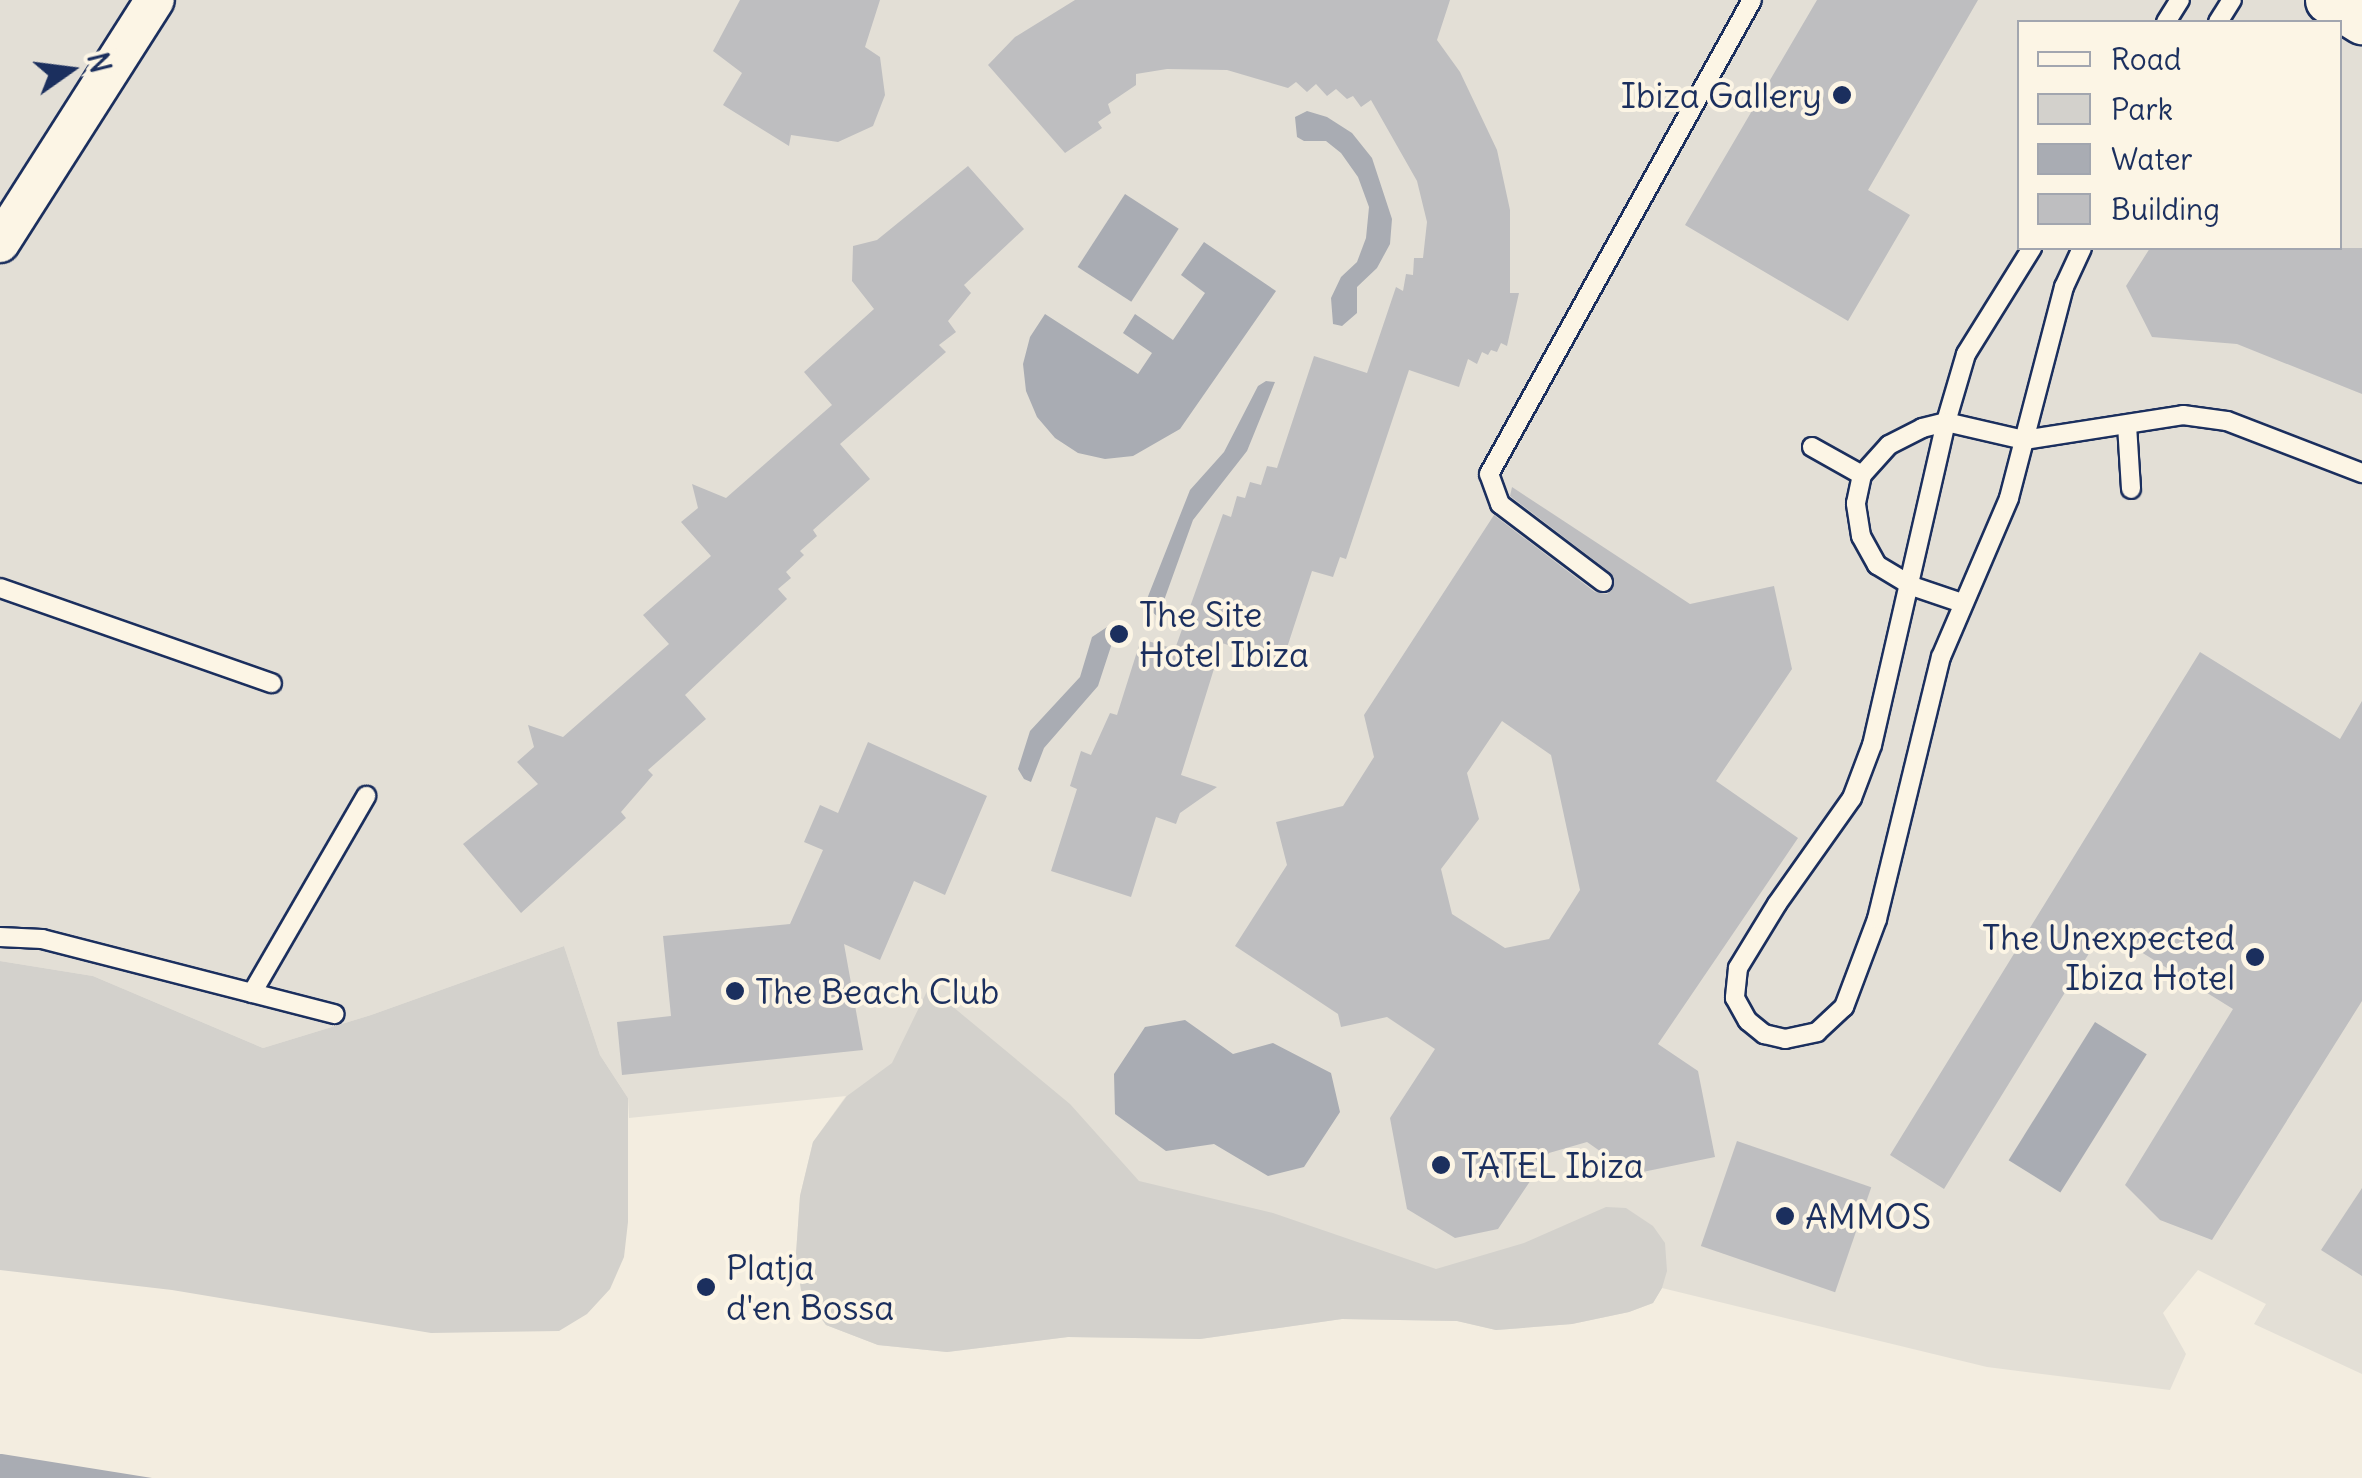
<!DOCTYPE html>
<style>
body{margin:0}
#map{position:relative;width:2362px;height:1478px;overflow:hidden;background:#f3ede0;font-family:Delius,sans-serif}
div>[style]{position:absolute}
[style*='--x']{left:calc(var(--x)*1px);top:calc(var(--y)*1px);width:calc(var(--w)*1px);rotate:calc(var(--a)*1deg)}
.built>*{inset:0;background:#e3dfd6}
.green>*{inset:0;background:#d3d1cc}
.water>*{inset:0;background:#a9acb3;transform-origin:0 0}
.building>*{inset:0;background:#bebec0;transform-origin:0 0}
.roads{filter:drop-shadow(2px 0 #1b2f5e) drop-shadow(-2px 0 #1b2f5e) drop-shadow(0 2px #1b2f5e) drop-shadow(0 -2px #1b2f5e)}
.service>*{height:18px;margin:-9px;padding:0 9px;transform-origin:9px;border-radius:9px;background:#fcf5e5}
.minor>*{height:38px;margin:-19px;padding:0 19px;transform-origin:19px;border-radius:19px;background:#fcf5e5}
.tertiary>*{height:45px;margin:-22.5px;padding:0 22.5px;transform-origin:22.5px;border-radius:22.5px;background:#fcf5e5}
.dots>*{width:28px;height:28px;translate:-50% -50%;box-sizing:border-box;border:5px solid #fcf5e5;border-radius:50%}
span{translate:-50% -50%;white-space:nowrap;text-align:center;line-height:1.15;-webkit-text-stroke:8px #fcf5e5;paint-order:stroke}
.poi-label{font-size:35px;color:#1b2f5e}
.right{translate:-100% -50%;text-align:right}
.left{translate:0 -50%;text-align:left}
.legend{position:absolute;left:2017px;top:20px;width:325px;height:230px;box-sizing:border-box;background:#fcf5e5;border:2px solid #a2a6af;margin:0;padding:12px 18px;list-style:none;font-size:30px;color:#1b2f5e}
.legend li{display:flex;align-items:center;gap:20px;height:50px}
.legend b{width:50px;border:2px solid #a2a6af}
.north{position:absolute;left:20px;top:20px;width:100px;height:100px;-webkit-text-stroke:8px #fcf5e5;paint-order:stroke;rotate:76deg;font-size:28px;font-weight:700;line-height:40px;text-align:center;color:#1b2f5e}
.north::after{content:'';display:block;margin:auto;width:35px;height:45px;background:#1b2f5e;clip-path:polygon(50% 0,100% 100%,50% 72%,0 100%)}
</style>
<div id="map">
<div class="built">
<div style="clip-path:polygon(evenodd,0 0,2362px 0,2362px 1374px,2254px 1324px,2266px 1304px,2198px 1270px,2163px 1313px,2186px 1354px,2170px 1390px,1987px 1367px,1662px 1288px,1653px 1303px,1629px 1312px,1572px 1324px,1496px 1330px,1457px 1321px,1342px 1319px,1200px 1339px,1068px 1337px,947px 1352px,878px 1345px,826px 1325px,801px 1290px,796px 1254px,800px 1196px,813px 1142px,846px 1096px,629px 1118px,628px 1098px,600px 1055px,564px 946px,371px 1015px,263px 1048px,93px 976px,0 961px,0 0,2020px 22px,2340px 22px,2340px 248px,2020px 248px,2020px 22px)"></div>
</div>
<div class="green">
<div style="clip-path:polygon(564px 946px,600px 1055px,628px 1098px,628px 1222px,624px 1257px,610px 1289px,587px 1314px,559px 1331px,431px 1333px,172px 1290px,0 1270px,0 961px,93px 976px,263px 1048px,371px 1015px)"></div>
<div style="clip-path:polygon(929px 987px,1070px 1104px,1139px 1181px,1273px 1213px,1436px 1269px,1524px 1243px,1606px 1207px,1626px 1208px,1653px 1226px,1665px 1243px,1667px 1271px,1662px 1288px,1653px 1303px,1629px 1312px,1572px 1324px,1496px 1330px,1457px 1321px,1342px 1319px,1200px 1339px,1068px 1337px,947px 1352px,878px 1345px,826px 1325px,801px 1290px,796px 1254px,800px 1196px,813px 1142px,847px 1096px,892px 1063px)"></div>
</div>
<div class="water">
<div style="clip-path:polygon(1307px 111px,1327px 117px,1352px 133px,1372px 158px,1392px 219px,1390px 244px,1377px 268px,1357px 287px,1357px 313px,1342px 326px,1333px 324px,1331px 298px,1341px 277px,1357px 262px,1366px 238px,1369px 207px,1358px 177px,1341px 153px,1326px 141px,1304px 141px,1297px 137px,1295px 117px)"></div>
<div style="left:1125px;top:194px;width:64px;height:87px;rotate:33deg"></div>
<div style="clip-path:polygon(1204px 242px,1276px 291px,1180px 429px,1133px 456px,1105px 459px,1078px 453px,1055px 438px,1037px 417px,1026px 391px,1023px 364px,1030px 337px,1045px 314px,1138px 374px,1152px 353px,1123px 333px,1135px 314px,1173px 340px,1205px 293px,1181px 275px)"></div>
<div style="clip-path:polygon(1266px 381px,1275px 382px,1247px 451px,1193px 520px,1158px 617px,1150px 610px,1147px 599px,1190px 490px,1224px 452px,1258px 386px)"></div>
<div style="clip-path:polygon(1107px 627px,1116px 631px,1098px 686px,1044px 748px,1031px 782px,1024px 779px,1018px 769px,1030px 731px,1080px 677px,1092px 637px)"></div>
<div style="clip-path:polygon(1185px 1020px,1233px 1054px,1273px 1043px,1331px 1073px,1340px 1112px,1304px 1167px,1268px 1176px,1214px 1144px,1166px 1151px,1115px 1114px,1114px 1074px,1145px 1027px)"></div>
<div style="left:2095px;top:1022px;width:61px;height:163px;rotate:32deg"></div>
<div style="clip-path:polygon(0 1454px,2px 1454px,152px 1478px,0 1478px)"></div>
</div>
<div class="building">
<div style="clip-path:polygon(740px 0,880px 0,865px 47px,880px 57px,885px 95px,873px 126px,838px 142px,791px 135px,789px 146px,723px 105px,742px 73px,713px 51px)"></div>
<div style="clip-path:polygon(1075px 0,1450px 0,1437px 40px,1460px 72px,1497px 150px,1510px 210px,1510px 293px,1519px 293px,1507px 346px,1501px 343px,1497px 352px,1491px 350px,1488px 355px,1482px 352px,1477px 364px,1468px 359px,1459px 387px,1409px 370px,1346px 559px,1340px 557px,1333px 577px,1312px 571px,1282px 663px,1222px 643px,1181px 775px,1217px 787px,1180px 813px,1176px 824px,1156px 817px,1131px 897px,1051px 871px,1077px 789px,1070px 786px,1081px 751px,1091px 755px,1110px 713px,1117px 715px,1141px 639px,1175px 649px,1223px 514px,1231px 517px,1237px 496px,1245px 498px,1250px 482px,1261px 485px,1267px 466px,1277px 468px,1314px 356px,1367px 373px,1396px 287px,1403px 291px,1406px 274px,1413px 275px,1414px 258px,1423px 258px,1427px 222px,1417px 181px,1371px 100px,1361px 107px,1353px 96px,1347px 99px,1336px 89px,1327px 96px,1316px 84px,1307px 92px,1296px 82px,1288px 88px,1227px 70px,1167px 69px,1136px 74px,1136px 85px,1108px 104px,1111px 113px,1098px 122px,1102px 128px,1065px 153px,988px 65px,1015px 37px)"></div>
<div style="clip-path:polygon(1817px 0,1978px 0,1868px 190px,1910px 215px,1848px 321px,1685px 225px)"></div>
<div style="clip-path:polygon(968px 166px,1024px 229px,964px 285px,971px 293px,948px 321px,956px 332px,939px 345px,946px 352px,840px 444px,870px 479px,813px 530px,817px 536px,800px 551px,804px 555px,786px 572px,791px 578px,778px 589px,787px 599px,685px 695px,706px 719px,648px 770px,653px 775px,621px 812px,626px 818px,521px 913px,463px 844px,538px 784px,517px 762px,534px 747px,528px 725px,563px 737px,669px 644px,643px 615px,711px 556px,681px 522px,698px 508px,692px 484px,726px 498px,832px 405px,804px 372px,874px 309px,852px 281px,853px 246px,877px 240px)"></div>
<div style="clip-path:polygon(2150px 248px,2362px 248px,2362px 394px,2237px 344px,2152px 337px,2126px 286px)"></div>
<div style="clip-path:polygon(evenodd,1512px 487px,1690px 604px,1774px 586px,1792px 669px,1716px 781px,1798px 838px,1658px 1044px,1698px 1071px,1715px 1157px,1633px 1174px,1587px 1142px,1549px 1153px,1498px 1229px,1455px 1238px,1407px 1209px,1390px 1118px,1435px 1049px,1387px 1017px,1341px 1027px,1338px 1014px,1235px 946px,1287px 865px,1276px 822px,1343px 806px,1374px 757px,1364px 715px,1494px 515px,1595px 592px,1607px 594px,1613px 589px,1611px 573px,1510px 496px,1512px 487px,1502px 721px,1551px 755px,1580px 890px,1549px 939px,1505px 948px,1452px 914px,1441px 869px,1479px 819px,1467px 773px,1502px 721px)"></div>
<div style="clip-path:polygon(2200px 652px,2340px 739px,2362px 701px,2362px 1001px,2212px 1240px,2160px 1220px,2125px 1185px,2233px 1009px,2104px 929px,1944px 1189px,1890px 1155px)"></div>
<div style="clip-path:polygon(868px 742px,987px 796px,945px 895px,914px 881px,880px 960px,844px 944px,863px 1050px,622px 1075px,617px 1022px,671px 1016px,663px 936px,790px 924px,823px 850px,804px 842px,820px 805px,838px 813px)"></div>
<div style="left:1737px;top:1141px;width:142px;height:111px;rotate:19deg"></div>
<div style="clip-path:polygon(2362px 1188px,2362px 1276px,2321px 1250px)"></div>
</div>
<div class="roads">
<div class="service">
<div style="--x:2166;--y:22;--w:26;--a:-58"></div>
<div style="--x:2218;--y:22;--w:26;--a:-58"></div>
<div style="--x:2032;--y:248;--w:125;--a:121.9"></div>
<div style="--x:1966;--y:354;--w:71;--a:106.4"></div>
<div style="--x:1946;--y:422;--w:331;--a:102.9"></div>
<div style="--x:1872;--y:745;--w:57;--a:110.7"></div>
<div style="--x:1852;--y:798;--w:130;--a:125.3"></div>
<div style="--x:1777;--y:904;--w:75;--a:121.4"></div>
<div style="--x:1738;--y:968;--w:30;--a:96"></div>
<div style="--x:1735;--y:998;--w:26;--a:61"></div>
<div style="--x:1748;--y:1021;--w:21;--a:39"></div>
<div style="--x:1764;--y:1034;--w:22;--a:13"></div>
<div style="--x:1785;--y:1039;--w:33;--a:-12"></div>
<div style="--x:1817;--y:1032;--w:37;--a:-43"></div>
<div style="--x:1844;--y:1007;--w:94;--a:-69.4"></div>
<div style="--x:1877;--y:919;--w:270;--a:-76.3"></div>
<div style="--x:1941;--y:657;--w:173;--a:-66.8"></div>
<div style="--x:2009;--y:498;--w:218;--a:-75.4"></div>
<div style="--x:2064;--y:287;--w:43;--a:-65.2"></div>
<div style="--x:2127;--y:425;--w:64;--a:86.4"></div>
<div style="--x:1812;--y:447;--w:57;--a:29.2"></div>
<div style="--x:1603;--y:582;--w:129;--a:-142.9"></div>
<div style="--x:1500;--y:504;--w:32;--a:-110"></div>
<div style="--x:1489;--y:474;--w:542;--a:-60.98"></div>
<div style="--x:0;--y:588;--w:288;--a:19.3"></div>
<div style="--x:1962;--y:603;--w:53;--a:-161.2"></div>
<div style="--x:1912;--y:586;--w:41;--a:-149"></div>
<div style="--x:1877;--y:565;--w:33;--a:-119"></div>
<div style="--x:1861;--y:536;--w:33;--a:-99"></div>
<div style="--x:1856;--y:503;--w:29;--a:-78"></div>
<div style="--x:1862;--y:475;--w:40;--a:-48"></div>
<div style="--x:1889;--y:445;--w:37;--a:-27"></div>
<div style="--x:1922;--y:428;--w:25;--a:-14"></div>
<div style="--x:1946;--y:422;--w:80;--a:13"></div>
<div style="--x:2024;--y:440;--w:161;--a:-8.9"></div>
<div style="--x:2183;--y:415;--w:44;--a:7.8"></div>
<div style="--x:2227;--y:421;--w:145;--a:21.1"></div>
<div style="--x:0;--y:937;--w:42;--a:2.7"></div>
<div style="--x:42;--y:939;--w:302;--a:14.4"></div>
<div style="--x:252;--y:993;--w:228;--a:-59.9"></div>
</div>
<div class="minor">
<div style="--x:0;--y:243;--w:288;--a:-57.5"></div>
</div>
<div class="tertiary">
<div style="--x:2328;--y:0;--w:40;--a:32"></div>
</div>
</div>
<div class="dots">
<div style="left:1842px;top:95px;background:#1b2f5e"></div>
<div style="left:1119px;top:634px;background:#1b2f5e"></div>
<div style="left:2255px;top:957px;background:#1b2f5e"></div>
<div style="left:735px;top:991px;background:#1b2f5e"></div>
<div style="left:1441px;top:1165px;background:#1b2f5e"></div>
<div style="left:1785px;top:1216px;background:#1b2f5e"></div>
<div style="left:706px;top:1287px;background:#1b2f5e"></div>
</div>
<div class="poi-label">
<span class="right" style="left:1822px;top:95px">Ibiza Gallery</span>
<span class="left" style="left:1139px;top:634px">The Site<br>Hotel Ibiza</span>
<span class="right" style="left:2235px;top:957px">The Unexpected<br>Ibiza Hotel</span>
<span class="left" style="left:755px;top:991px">The Beach Club</span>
<span class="left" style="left:1461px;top:1165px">TATEL Ibiza</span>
<span class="left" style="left:1805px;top:1216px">AMMOS</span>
<span class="left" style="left:726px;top:1287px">Platja<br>d'en Bossa</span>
</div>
<ul class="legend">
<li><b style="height:12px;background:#fcf5e5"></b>Road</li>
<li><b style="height:28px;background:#d3d1cc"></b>Park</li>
<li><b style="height:28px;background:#a9acb3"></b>Water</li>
<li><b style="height:28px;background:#bebec0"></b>Building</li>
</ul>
<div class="north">N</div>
</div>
